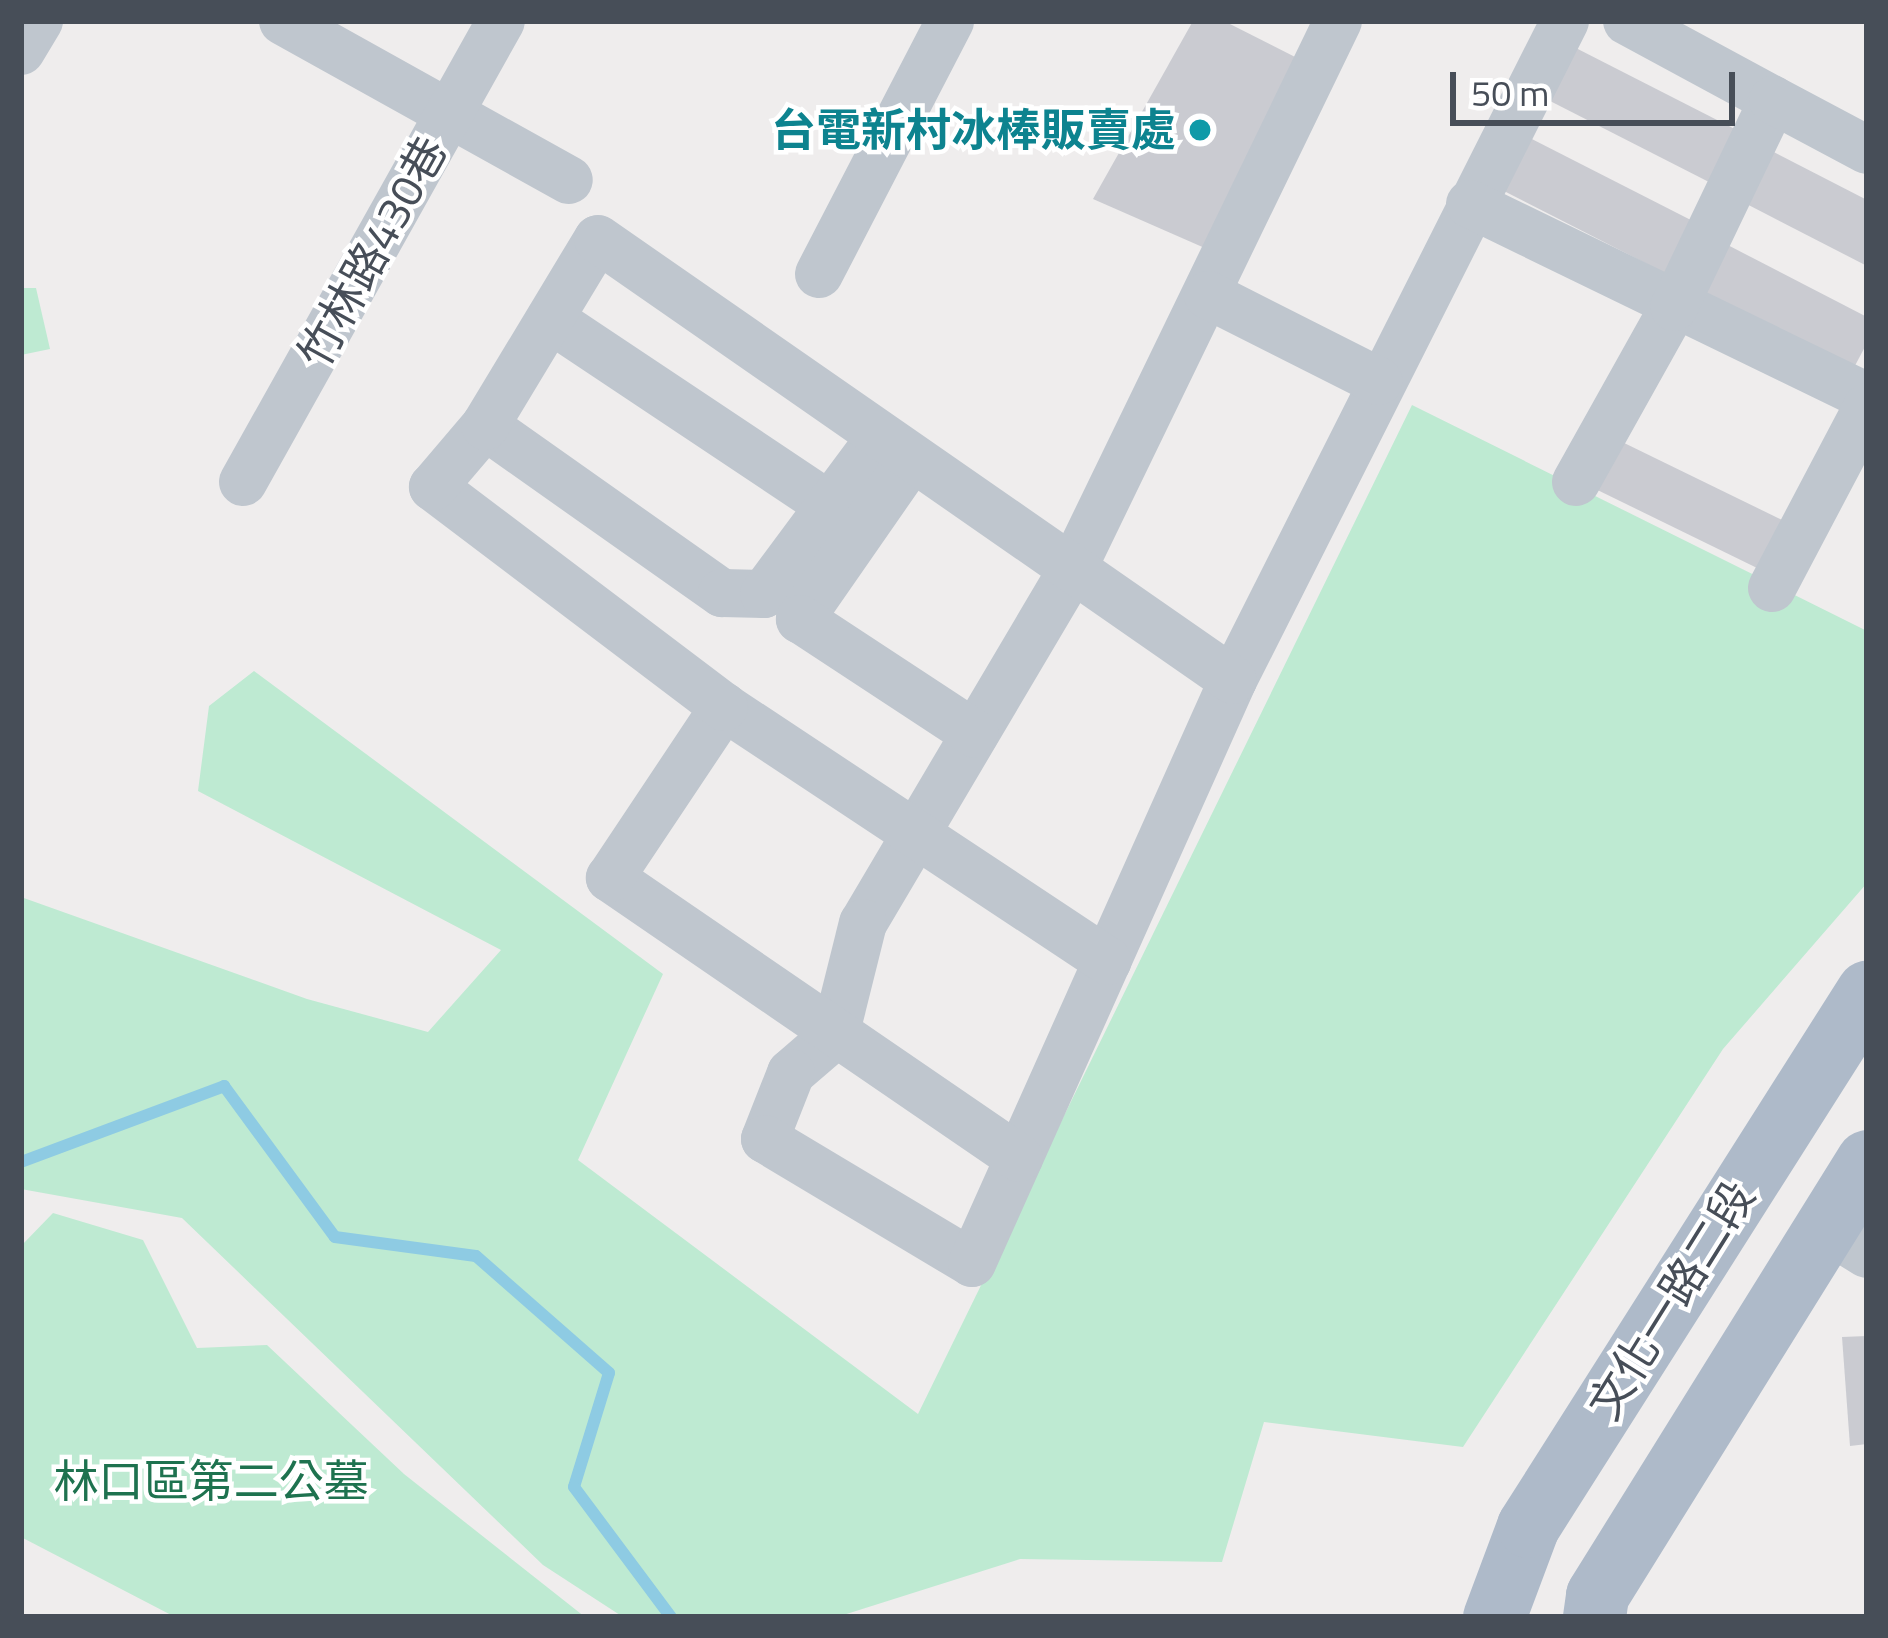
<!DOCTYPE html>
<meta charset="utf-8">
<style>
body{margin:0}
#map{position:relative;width:1888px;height:1638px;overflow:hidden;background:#efeded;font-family:"Titillium Web","Noto Sans TC",sans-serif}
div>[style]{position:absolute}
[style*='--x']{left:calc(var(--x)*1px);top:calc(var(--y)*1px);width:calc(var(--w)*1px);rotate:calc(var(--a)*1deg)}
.green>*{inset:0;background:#beead2}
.stream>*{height:12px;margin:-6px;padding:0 6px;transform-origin:6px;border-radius:6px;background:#8ecbe3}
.building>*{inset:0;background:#cacbd1;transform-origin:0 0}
.minor>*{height:48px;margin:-24px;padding:0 24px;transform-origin:24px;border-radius:24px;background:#bfc6ce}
.major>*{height:63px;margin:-31.5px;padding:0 31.5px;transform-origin:31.5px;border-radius:31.5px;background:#aebac9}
.dots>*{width:33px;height:33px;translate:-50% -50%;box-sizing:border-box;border:6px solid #fff;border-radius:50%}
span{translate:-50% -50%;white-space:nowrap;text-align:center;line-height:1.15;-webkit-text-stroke:9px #fff;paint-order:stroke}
.culture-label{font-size:45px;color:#0d838f;font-weight:700}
.right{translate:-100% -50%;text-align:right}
.street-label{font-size:45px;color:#474e58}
.park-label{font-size:45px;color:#1e724f}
.frame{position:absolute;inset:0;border:24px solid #474e58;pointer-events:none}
.scale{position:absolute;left:1450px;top:72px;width:285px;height:54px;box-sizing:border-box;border:6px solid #474e58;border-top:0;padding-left:15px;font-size:36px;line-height:42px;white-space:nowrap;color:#474e58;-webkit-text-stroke:9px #fff;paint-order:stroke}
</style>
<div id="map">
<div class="green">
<div style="clip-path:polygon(21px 288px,36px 288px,50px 349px,21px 355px)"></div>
<div style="clip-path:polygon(1412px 405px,1867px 631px,1867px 883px,1723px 1049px,1463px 1447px,1264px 1422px,1222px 1562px,1020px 1559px,837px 1617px,623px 1617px,543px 1565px,182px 1218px,21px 1189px,21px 897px,307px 999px,428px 1032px,501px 950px,198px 791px,209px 706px,254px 671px,663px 974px,578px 1160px,918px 1414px)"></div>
<div style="clip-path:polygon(53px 1213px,143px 1240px,197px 1348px,267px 1345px,404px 1474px,585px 1617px,175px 1617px,21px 1537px,21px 1246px)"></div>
</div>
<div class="stream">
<div style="--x:21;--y:1162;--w:217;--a:-20.5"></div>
<div style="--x:224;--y:1086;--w:187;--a:53.7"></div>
<div style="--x:335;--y:1237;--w:142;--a:7.7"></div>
<div style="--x:476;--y:1256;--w:177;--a:41.3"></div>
<div style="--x:609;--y:1373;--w:119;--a:107.1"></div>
<div style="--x:574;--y:1487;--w:162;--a:53.3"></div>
</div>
<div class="building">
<div style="clip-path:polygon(1193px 21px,1224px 21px,1303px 61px,1207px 249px,1093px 199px)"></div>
<div style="left:1570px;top:45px;width:186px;height:59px;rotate:27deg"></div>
<div style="left:1522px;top:134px;width:190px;height:59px;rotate:27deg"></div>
<div style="clip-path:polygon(1764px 147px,1867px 200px,1867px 266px,1737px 199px)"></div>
<div style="clip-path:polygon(1718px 240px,1867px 317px,1867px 343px,1850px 375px,1691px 292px)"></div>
<div style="left:1616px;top:439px;width:189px;height:54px;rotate:26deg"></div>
<div style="clip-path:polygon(1867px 1336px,1867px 1444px,1850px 1446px,1842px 1337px)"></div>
</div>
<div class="minor">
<div style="--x:283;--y:21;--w:327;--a:29.1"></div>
<div style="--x:1338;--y:21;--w:610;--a:115.85"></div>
<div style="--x:1072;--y:570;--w:410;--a:120.6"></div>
<div style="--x:863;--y:923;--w:115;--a:104"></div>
<div style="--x:835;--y:1035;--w:58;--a:139.2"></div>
<div style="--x:791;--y:1073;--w:71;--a:111.5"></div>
<div style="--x:765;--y:1139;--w:241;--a:30.9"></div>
<div style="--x:972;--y:1263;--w:639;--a:-65.88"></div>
<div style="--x:1233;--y:680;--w:738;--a:-63.26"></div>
<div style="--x:1627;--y:21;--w:166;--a:28.4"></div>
<div style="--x:21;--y:51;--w:35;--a:-59"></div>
<div style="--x:1470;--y:204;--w:441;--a:25.9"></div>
<div style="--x:819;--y:274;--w:285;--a:-62.6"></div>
<div style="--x:1208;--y:295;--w:191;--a:26.8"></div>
<div style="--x:550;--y:319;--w:335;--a:33.7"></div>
<div style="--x:485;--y:426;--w:290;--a:35.2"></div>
<div style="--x:722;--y:593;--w:42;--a:1.4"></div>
<div style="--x:764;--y:594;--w:193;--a:-53.4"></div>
<div style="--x:910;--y:461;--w:193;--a:124.8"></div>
<div style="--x:800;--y:619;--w:209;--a:33.3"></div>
<div style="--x:243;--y:482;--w:528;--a:-60.77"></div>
<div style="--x:1576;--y:482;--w:201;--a:-60.8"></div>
<div style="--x:1674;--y:307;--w:229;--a:-64.4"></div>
<div style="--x:1773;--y:100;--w:106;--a:28"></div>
<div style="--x:1772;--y:588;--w:204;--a:-62.2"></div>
<div style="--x:724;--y:707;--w:460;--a:33.5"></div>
<div style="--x:1019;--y:1158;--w:496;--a:-145.6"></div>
<div style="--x:610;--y:878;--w:206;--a:-56.3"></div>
<div style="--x:724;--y:707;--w:365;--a:-142.9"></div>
<div style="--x:433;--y:487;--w:80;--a:-49.6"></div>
<div style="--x:485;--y:426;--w:218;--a:-58.9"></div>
<div style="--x:598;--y:239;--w:773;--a:34.78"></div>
<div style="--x:1825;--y:1228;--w:49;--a:31.8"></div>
</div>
<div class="major">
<div style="--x:1494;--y:1617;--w:97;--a:-69.5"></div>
<div style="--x:1528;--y:1526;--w:633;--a:-57.59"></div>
<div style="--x:1594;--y:1617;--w:22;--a:-82"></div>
<div style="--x:1597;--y:1595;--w:511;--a:-58.11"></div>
</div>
<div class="dots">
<div style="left:1200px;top:130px;background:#0f9aa8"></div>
</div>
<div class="culture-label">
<span class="right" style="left:1176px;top:130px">台電新村冰棒販賣處</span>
</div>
<div class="street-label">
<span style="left:372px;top:252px;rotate:-61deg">竹林路430巷</span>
<span style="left:1671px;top:1300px;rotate:-58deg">文化一路二段</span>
</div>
<div class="park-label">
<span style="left:211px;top:1481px">林口區第二公墓</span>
</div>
<div class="frame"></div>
<div class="scale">50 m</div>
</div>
